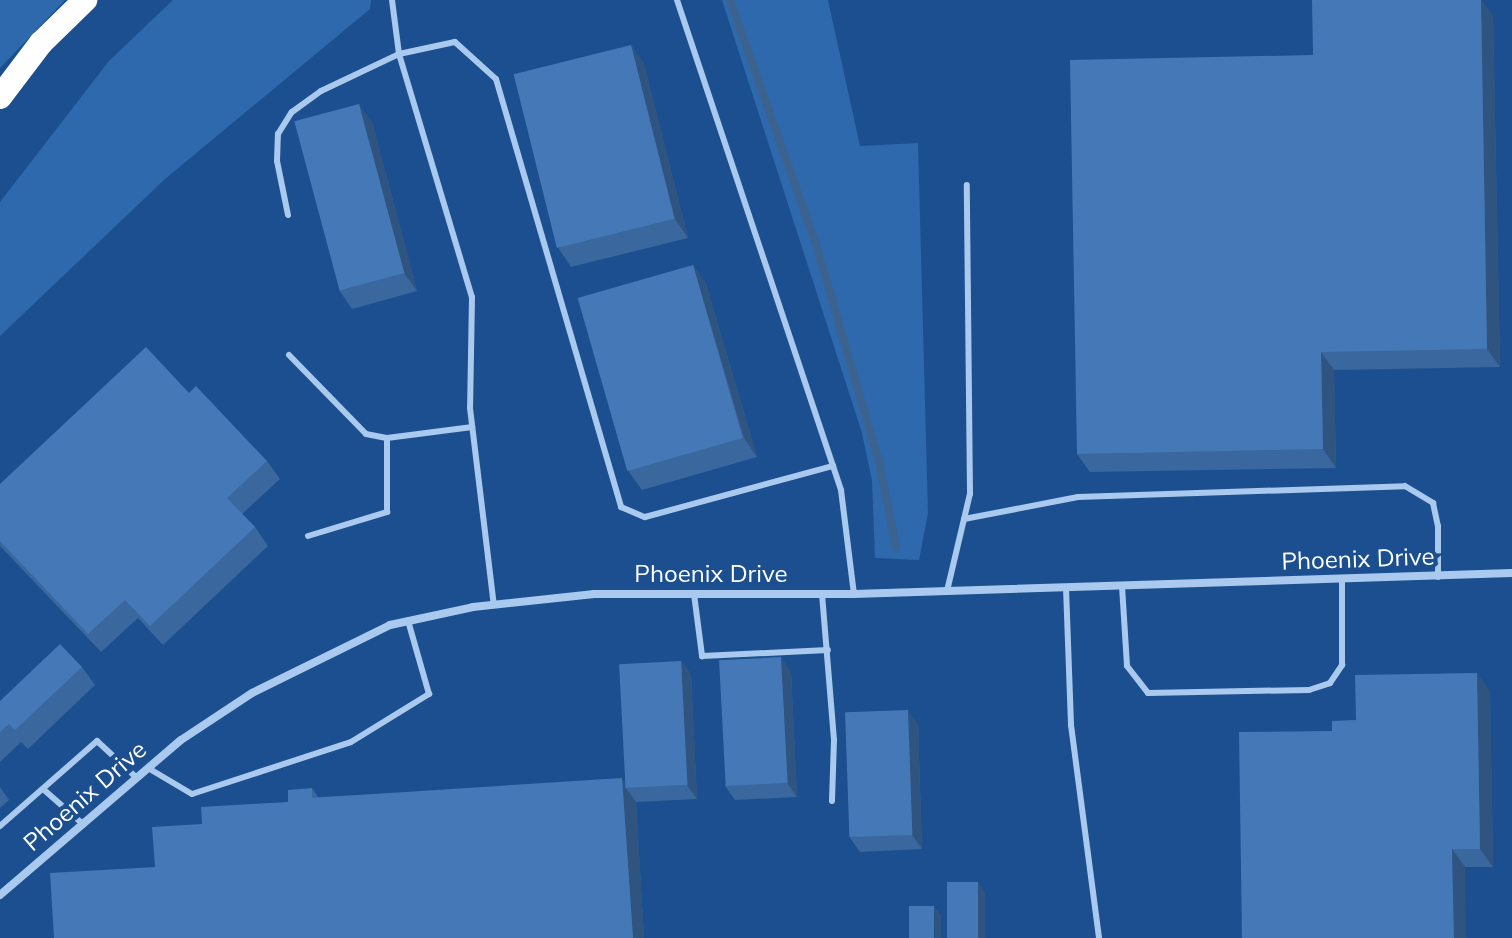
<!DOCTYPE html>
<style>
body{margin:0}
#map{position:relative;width:1512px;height:938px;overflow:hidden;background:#1b4f8f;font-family:Mulish,sans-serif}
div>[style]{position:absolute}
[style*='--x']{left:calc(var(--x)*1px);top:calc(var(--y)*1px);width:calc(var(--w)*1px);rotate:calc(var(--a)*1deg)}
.green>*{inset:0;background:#2e69ad}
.stream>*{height:8px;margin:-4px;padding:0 4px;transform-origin:4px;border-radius:4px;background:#3c6290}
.lane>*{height:6px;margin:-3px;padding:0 3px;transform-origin:3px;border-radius:3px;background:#a9c9ee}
.street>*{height:8px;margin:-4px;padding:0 4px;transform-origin:4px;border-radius:4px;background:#a9c9ee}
.highway>*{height:24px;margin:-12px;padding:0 12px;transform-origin:12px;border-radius:12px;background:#fff}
.wall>*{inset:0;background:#3a679d}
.shaded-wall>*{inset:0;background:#305480}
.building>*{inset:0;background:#4478b7;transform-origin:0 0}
span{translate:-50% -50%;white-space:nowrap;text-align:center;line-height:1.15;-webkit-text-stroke:8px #1b4f8f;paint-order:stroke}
.street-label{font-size:24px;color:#fff}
</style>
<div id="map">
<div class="green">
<div style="clip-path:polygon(0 0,65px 0,0 68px)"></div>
<div style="clip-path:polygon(173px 0,371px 0,370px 9px,165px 179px,0 336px,0 202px,109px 61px)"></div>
<div style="clip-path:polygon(722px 0,828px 0,860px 146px,918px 143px,928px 513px,919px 560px,875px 558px,872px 481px,862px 433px)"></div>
</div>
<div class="stream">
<div style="--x:730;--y:0;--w:259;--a:70.6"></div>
<div style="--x:816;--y:244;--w:227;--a:73.9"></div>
<div style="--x:879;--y:462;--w:87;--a:78.7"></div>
</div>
<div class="lane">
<div style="--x:392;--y:0;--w:54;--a:82.6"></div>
<div style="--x:399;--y:54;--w:254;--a:73.3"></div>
<div style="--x:472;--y:297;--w:111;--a:91"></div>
<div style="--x:470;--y:408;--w:198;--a:83.1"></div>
<div style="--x:677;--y:0;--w:517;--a:71.49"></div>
<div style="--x:841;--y:490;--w:105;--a:82.9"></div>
<div style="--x:288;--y:215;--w:55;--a:-101.5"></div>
<div style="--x:277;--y:161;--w:27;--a:-88"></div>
<div style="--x:278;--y:134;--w:26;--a:-58"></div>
<div style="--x:292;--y:112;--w:36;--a:-36"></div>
<div style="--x:321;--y:91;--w:86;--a:-25.4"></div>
<div style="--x:399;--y:54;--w:57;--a:-12.1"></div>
<div style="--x:455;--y:42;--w:55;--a:42.1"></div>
<div style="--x:496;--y:79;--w:446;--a:73.7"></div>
<div style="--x:621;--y:507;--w:26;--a:23"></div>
<div style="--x:645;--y:517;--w:195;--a:-15.2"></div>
<div style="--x:289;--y:355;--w:110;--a:45.7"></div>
<div style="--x:366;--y:434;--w:21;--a:11"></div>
<div style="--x:964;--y:519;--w:116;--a:-10.9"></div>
<div style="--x:1078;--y:497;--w:327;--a:-1.9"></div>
<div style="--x:1405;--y:486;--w:33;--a:31"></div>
<div style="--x:1433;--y:503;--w:24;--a:78"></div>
<div style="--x:1438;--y:526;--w:51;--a:90"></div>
<div style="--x:308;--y:536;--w:83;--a:-16.9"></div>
<div style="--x:387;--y:512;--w:74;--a:-90"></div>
<div style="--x:387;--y:438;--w:86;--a:-7.4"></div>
<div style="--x:1122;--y:586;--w:80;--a:86.4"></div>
<div style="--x:1127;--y:666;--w:34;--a:52"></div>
<div style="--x:1148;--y:693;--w:161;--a:-1.1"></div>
<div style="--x:1309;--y:690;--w:22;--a:-18"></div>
<div style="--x:1330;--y:683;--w:22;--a:-56"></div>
<div style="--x:1342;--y:665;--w:85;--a:-90"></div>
<div style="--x:1066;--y:588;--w:137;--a:87.9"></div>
<div style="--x:1071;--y:725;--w:215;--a:82.5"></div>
<div style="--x:947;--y:591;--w:100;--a:-76.7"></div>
<div style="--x:970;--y:494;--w:309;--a:-90.6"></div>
<div style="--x:694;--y:594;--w:63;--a:82.6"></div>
<div style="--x:702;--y:656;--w:126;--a:-2.7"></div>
<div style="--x:822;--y:594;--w:146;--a:85.3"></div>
<div style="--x:834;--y:740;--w:61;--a:91.9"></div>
<div style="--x:148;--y:768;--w:51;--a:30.6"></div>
<div style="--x:192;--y:794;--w:167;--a:-18.1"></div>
<div style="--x:351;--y:742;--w:92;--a:-31.6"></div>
<div style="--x:429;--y:694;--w:76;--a:-106"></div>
<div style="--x:43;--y:789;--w:53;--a:41.2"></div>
<div style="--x:0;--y:826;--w:129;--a:-41.2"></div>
<div style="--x:97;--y:741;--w:54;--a:42.8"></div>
</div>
<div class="street">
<div style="--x:0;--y:895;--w:238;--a:-40.6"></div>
<div style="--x:181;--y:740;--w:85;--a:-33.5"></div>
<div style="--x:252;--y:693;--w:154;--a:-26.2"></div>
<div style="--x:390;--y:625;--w:85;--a:-12.2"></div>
<div style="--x:473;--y:607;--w:122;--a:-6.1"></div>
<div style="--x:594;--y:594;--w:260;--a:0"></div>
<div style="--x:854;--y:594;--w:658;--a:-1.83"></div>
</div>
<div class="highway">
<div style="--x:0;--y:97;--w:68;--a:-52.8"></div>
<div style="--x:41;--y:43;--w:62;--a:-44.3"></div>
</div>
<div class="wall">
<div style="clip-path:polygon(1493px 16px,1500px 367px,1334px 370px,1336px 468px,1090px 472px,1077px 454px,1313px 55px)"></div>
<div style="clip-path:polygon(631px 45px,644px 64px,688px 238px,571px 267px,559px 249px)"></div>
<div style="clip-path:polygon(372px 122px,417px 291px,352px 309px,339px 290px)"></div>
<div style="clip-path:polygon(693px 265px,706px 284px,757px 457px,642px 490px,629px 472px)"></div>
<div style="clip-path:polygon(189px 393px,267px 461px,280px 479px,242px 514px,255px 527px,268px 546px,163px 645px,138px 618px,101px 652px,0 546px,0 484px)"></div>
<div style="clip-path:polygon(681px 661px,691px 675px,697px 799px,636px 802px,644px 938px,54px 938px,155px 867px,202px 824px,288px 802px,312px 788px,318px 797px,625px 782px)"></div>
<div style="clip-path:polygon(82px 667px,95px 685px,28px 749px,21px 742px,0 762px,0 701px)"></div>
<div style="clip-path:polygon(791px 672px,797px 797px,735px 800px,725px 786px)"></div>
<div style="clip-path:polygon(1490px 691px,1493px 867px,1465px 867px,1332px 731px,1356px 720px)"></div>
<div style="clip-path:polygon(918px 724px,922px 849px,860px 852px,850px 838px)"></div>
<div style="clip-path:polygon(0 787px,9px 800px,0 808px)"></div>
</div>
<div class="shaded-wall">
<div style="clip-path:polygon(1481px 0,1482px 0,1493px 16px,1500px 367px,1487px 349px)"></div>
<div style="clip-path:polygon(631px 45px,644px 64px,688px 238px,675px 219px)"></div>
<div style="clip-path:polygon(359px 104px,372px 122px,417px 291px,404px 273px)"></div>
<div style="clip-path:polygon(693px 265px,706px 284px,757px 457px,744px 438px)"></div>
<div style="clip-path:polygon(1321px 352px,1334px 370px,1336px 468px,1323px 449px)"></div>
<div style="clip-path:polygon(781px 657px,791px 672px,797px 797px,787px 783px)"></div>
<div style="clip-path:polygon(681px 661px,691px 675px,697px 799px,687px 785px)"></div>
<div style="clip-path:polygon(1477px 673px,1490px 691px,1493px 867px,1480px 849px)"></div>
<div style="clip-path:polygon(908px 710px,918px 724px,922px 849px,912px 835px)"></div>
<div style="clip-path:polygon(622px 778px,630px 788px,626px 788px,636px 802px,644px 938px,633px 938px)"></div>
<div style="clip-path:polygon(1452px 849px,1465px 867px,1466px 938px,1454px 938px)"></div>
<div style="clip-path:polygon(978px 882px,985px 892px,985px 938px,978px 938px)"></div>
<div style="clip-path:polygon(934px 906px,941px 916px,941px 938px,935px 938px)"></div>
</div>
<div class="building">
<div style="clip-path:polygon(1312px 0,1481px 0,1487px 349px,1321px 352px,1323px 449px,1077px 454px,1070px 60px,1313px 55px)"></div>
<div style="left:631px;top:45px;width:179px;height:121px;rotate:76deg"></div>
<div style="left:359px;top:104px;width:175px;height:67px;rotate:75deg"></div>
<div style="left:693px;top:265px;width:180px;height:120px;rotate:74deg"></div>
<div style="clip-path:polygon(146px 347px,189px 393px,196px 386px,267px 461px,227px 498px,255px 527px,150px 626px,125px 600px,88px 634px,0 541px,0 484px)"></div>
<div style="clip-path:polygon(60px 644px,82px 667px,15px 730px,9px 724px,0 732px,0 701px)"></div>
<div style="left:781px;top:657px;width:126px;height:62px;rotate:87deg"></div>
<div style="left:681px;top:661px;width:124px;height:62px;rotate:87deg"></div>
<div style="clip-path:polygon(1477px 673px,1480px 849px,1452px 849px,1454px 938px,1242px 938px,1239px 732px,1332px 731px,1332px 721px,1356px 720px,1355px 675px)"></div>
<div style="left:908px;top:710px;width:125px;height:63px;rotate:88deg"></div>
<div style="clip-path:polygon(622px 778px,633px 938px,54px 938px,50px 873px,155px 867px,152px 827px,202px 824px,201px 807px,288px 802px,288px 790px,312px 788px,312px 798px)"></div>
<div style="left:947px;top:882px;width:31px;height:56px"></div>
<div style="left:909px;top:906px;width:25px;height:32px"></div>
</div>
<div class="street-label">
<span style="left:1358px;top:559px;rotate:-2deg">Phoenix Drive</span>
<span style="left:711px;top:574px">Phoenix Drive</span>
<span style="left:85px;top:796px;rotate:-41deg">Phoenix Drive</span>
</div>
</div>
